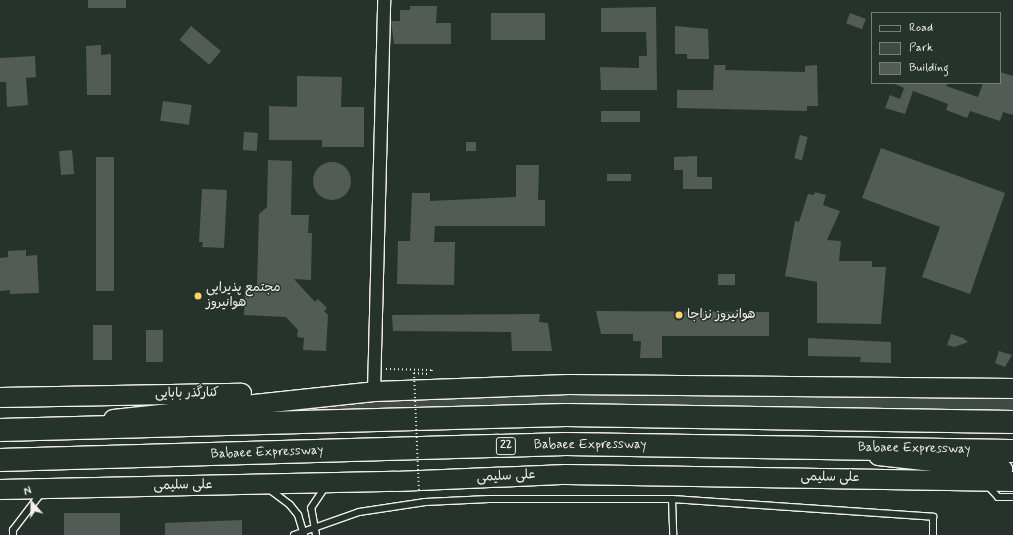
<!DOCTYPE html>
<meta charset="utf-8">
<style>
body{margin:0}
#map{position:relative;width:1013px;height:535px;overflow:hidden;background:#26332d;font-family:Mynerve,"Playpen Sans Arabic",sans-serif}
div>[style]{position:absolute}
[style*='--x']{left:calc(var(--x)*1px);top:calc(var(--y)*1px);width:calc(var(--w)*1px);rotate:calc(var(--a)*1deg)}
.green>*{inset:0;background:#414b45}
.building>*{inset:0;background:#525c55;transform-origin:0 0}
.round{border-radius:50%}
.path>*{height:2px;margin-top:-1px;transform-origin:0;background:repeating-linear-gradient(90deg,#f4f1e8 0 1px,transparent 0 4px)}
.roads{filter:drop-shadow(1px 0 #f4f1e8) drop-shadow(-1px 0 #f4f1e8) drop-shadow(0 1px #f4f1e8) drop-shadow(0 -1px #f4f1e8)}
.lane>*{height:6px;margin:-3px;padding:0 3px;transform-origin:3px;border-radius:3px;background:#26332d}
.street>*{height:12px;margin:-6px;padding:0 6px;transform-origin:6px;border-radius:6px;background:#26332d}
.primary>*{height:19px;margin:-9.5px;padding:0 9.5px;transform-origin:9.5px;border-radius:9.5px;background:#26332d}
.highway>*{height:22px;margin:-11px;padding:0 11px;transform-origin:11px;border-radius:11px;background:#26332d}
.path-bridge>*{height:2px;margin-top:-1px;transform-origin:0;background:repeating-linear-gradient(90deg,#f4f1e8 0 1px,transparent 0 4px)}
.dots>*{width:11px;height:11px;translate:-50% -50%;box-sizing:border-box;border:2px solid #26332d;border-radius:50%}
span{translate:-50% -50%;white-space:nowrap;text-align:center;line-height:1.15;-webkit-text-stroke:3px #26332d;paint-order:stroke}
.shield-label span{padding:1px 3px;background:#26332d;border:1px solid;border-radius:3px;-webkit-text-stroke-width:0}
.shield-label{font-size:12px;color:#f4f1e8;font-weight:700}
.poi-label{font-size:13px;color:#f4f1e8}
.left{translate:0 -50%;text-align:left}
.street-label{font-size:13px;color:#f4f1e8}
.legend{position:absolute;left:871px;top:12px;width:130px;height:72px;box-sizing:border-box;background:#26332d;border:1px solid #787f78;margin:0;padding:5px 7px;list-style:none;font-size:12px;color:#f4f1e8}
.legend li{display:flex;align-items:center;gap:8px;height:20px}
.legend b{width:20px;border:1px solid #787f78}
.north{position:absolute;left:12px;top:483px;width:40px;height:40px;-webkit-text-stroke:3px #26332d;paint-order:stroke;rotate:340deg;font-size:11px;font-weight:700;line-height:16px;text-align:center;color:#f4f1e8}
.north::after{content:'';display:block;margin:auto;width:14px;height:18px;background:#f4f1e8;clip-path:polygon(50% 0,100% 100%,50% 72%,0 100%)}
</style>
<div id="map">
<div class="green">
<div style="clip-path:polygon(547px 393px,1013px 396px,1013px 413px,224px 413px,239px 406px)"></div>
</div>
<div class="building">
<div style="left:88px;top:0;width:38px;height:8px"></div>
<div style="clip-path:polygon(410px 6px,437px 6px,436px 23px,451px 23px,451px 44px,394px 44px,391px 21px,400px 21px,400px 10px,410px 10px)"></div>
<div style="clip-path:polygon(656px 7px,657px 90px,601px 90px,600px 67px,639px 68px,639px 56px,647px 56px,646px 32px,601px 32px,601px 8px)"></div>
<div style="left:545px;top:13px;width:27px;height:54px;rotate:90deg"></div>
<div style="left:850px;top:13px;width:17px;height:11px;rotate:21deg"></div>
<div style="left:191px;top:26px;width:39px;height:18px;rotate:40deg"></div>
<div style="clip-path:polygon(675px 26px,708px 29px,709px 59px,687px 59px,687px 54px,675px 54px)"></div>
<div style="clip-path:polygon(101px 45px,101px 55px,111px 54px,111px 95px,87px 95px,86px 46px)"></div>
<div style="clip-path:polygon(35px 56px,36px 77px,26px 78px,28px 105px,7px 107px,6px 82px,0 82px,0 58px)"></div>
<div style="clip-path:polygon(714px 65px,726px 65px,725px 70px,805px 72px,805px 66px,817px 65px,818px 106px,807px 106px,807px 111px,677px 108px,677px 90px,713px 90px)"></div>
<div style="clip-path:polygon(1000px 72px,1013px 76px,1013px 115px,1003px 112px,1000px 121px,970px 111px,967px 118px,946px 110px,948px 104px,913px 91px,905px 114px,885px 108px,890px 95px,900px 99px,904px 88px,893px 83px,948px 83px,946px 86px,978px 97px,983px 83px,1000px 83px)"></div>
<div style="clip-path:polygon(297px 76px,342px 77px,341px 107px,364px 107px,364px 147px,322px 147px,322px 140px,269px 140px,269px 106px,297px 107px)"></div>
<div style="left:163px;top:101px;width:29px;height:20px;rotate:8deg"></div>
<div style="left:640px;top:111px;width:11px;height:39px;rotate:90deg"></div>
<div style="left:244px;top:132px;width:14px;height:18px;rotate:4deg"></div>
<div style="left:800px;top:135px;width:8px;height:24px;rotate:14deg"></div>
<div style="left:466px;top:142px;width:10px;height:9px"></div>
<div style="clip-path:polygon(881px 148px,1005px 193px,970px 294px,922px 277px,940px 227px,862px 198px)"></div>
<div style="left:72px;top:150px;width:24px;height:13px;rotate:85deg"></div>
<div style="clip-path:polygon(697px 156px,697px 177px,712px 177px,712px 189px,683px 189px,683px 170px,674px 170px,674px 157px)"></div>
<div style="left:96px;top:157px;width:18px;height:134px"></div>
<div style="clip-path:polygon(268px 160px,292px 161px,291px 215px,309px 215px,308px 233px,312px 233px,311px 280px,294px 279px,315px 302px,318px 299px,327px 308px,324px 311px,328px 315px,326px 351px,303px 350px,304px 338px,297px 337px,298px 330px,286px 317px,244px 315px,245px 287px,257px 287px,259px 214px,267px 207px)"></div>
<div class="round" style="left:313px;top:162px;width:38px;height:38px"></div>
<div style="clip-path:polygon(516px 165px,539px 165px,538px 200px,545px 200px,545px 226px,435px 226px,434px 242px,455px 242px,454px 285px,397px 284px,398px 241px,410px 241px,412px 193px,430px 193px,430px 201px,516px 197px)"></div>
<div style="left:607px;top:174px;width:24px;height:7px"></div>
<div style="clip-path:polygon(202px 189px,227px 190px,224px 248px,202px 247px,203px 242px,199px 242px)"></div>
<div style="clip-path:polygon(815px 192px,826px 195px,823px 205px,840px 211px,827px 240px,841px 241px,839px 261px,872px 261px,872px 267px,886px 267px,881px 324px,817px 323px,817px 282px,785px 276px,795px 221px,799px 222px,808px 194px,814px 195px)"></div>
<div style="clip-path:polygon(26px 250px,26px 256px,37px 255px,39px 293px,10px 294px,10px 290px,0 291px,0 258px,8px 257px,8px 251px)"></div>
<div style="left:718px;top:274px;width:17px;height:11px"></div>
<div style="clip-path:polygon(596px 311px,769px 312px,769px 336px,662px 336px,662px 358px,640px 358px,641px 341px,633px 341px,633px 334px,601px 334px)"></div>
<div style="clip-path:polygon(540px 314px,539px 322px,548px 323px,552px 351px,512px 351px,511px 332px,393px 331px,392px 315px)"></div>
<div style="left:93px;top:325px;width:19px;height:35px"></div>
<div style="left:146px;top:330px;width:17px;height:32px"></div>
<div style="clip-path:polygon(951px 334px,963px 338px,968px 342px,954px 347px,947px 345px)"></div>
<div style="clip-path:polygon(808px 338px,891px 342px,891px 363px,860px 362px,861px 357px,808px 356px)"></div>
<div style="clip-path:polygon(999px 351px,1012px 355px,1005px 367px,995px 363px)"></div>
<div style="left:120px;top:513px;width:22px;height:56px;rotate:90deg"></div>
<div style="clip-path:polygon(242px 520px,242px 535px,165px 535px,165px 523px)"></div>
</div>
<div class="path">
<div style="--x:386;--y:369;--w:46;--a:1.2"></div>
<div style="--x:432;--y:370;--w:4;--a:104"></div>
<div style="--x:414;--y:373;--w:13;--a:4"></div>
</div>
<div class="roads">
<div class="lane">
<div style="--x:987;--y:485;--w:16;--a:47"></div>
<div style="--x:998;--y:497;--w:15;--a:0"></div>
<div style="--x:269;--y:489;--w:26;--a:37"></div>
<div style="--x:290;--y:505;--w:13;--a:51"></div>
<div style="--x:298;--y:515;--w:21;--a:73"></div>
<div style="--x:672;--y:499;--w:262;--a:3.9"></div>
<div style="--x:933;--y:517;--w:18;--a:90"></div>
<div style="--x:13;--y:535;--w:5;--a:-90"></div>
<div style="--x:13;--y:530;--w:48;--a:-52.7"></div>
<div style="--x:294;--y:535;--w:69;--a:-19.5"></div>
<div style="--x:359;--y:512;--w:67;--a:-8.6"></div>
<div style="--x:425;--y:502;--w:64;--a:-2.7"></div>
<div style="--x:489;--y:499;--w:183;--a:0"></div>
<div style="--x:672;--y:499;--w:36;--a:88"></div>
<div style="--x:316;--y:535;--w:27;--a:-100"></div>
<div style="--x:311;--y:508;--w:25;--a:-56"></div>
</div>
<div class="street">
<div style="--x:374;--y:391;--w:391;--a:-88.5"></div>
</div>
<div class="primary">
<div style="--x:0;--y:397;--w:241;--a:-1"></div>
<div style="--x:113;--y:419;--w:262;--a:-6.1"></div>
<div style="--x:374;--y:391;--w:194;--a:-2.1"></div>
<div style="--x:568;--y:384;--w:445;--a:0.5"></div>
<div style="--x:878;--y:455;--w:125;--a:6.4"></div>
<div style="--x:0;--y:489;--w:396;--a:-1.2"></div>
<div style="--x:396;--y:481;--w:170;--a:-2.4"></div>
<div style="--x:566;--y:474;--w:447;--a:0.9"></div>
</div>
<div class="highway">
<div style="--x:0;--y:430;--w:566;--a:-1.52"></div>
<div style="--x:566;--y:415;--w:447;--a:0.9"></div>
<div style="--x:0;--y:460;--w:566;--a:-1.62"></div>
<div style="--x:566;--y:444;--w:447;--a:0.9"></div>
</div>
</div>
<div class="path-bridge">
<div style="--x:414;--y:373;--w:117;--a:87.6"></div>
</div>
<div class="dots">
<div style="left:198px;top:296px;background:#ffd166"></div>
<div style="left:679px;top:315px;background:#ffd166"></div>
</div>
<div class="shield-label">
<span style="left:506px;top:446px">22</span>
</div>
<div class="poi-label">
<span class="left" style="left:206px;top:296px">مجتمع پذیرایی<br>هوانیروز</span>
<span class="left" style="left:687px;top:315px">هوانیروز نزاجا</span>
</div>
<div class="street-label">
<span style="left:187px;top:394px;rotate:-1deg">کنارگذر بابایی</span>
<span style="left:590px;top:445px">Babaee Expressway</span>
<span style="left:914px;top:449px;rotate:1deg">Babaee Expressway</span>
<span style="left:267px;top:453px;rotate:-2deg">Babaee Expressway</span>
<span style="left:506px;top:477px;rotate:-3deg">علی سلیمی</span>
<span style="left:830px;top:478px;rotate:1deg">علی سلیمی</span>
<span style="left:183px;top:486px;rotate:-1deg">علی سلیمی</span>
</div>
<ul class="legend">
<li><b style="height:5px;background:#26332d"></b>Road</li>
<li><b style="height:11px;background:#414b45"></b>Park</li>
<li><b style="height:11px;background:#525c55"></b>Building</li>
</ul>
<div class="north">N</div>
</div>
